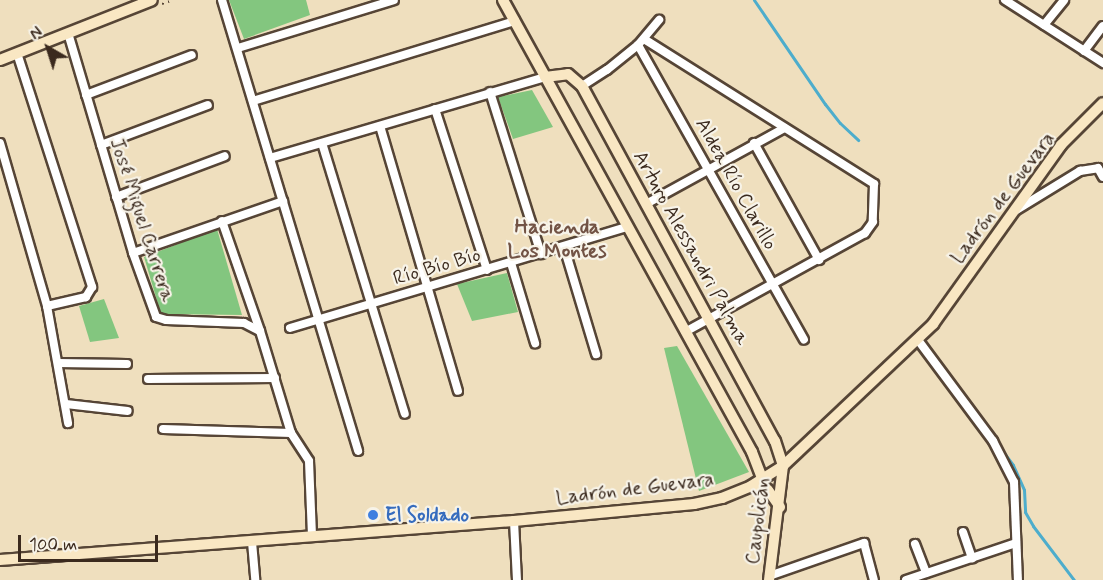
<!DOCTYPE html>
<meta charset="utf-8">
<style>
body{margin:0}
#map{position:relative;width:1103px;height:580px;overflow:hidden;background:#efdfbe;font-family:Mynerve,sans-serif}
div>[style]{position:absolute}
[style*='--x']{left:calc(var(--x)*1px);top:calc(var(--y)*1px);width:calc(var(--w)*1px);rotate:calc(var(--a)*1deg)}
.green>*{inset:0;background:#83c67f}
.stream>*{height:3px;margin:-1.5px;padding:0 1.5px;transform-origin:1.5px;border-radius:1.5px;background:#4dadcc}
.path>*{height:1.5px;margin-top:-0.75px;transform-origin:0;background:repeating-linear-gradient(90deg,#564536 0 1.5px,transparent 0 6px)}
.roads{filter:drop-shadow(2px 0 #564536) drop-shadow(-2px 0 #564536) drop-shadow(0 2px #564536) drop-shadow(0 -2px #564536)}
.street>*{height:8px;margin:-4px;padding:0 4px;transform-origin:4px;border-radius:4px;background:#fff}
.secondary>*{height:10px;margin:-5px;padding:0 5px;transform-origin:5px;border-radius:5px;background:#f9e7c3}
.dots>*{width:16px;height:16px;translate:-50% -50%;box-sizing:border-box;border:3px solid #f7f3e8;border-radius:50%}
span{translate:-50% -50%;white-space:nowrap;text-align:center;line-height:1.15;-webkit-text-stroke:4.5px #f7f3e8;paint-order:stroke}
.street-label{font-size:20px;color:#3b2a1e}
.shop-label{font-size:20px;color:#366cbe;font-weight:700}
.left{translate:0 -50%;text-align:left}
.neighbourhood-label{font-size:21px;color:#725345;font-weight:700}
.north{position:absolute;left:18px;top:18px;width:60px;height:60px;-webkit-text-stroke:4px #f7f3e8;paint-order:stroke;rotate:321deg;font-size:16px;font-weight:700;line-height:24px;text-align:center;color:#3b2a1e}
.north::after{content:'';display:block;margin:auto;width:21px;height:27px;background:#3b2a1e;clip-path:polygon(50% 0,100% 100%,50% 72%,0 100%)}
.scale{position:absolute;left:18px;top:535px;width:140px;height:27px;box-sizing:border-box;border:3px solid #3b2a1e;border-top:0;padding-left:8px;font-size:18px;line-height:21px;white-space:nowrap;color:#3b2a1e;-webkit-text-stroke:4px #f7f3e8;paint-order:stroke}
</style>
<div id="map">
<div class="green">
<div style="clip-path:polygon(229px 0,306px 0,310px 15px,244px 39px)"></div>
<div style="clip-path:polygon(532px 90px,553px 127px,513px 139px,498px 97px)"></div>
<div style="clip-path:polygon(217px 229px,242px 315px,161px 314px,144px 257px)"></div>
<div style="clip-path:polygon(507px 273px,518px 312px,472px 321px,457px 284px)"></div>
<div style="clip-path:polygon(104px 299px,119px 338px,90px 342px,79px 306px)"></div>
<div style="clip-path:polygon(677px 346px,749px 472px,699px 491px,664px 348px)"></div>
</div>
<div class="stream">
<div style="--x:754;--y:0;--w:126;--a:55.7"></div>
<div style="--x:825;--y:104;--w:24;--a:52"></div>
<div style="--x:840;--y:123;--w:25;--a:43"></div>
<div style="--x:1001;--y:449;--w:20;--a:53"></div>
<div style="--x:1013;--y:465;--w:27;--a:66"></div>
<div style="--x:1024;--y:490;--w:22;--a:87"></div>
<div style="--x:1025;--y:512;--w:16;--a:60"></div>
<div style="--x:1033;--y:526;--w:68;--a:52.8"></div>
</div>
<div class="path">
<div style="--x:162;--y:4;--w:12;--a:-20"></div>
</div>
<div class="roads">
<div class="street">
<div style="--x:222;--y:0;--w:471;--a:73.2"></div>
<div style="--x:1005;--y:0;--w:117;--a:32.7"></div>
<div style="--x:1044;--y:25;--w:32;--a:-51"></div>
<div style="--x:68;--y:33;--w:229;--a:73.5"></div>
<div style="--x:133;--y:253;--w:68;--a:70.2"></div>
<div style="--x:156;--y:317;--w:10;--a:17"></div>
<div style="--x:166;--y:320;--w:78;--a:2.2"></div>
<div style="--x:244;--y:323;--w:18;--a:27"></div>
<div style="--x:260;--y:331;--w:107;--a:73.1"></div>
<div style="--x:291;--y:433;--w:33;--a:57"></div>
<div style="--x:309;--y:461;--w:74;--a:87.7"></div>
<div style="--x:644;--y:39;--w:272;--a:32.2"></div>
<div style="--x:874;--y:184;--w:38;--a:92"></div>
<div style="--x:873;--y:222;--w:14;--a:126"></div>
<div style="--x:865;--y:233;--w:205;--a:151.2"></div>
<div style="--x:638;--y:45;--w:338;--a:60.6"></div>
<div style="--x:238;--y:48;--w:163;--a:-17.1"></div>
<div style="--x:1084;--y:51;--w:31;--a:-53"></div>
<div style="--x:17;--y:53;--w:246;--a:72.2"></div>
<div style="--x:92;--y:287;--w:12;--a:121"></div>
<div style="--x:86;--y:297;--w:40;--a:167"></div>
<div style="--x:582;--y:86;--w:30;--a:-33"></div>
<div style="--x:607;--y:70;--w:40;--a:-39"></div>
<div style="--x:638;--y:45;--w:33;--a:-50"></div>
<div style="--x:490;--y:92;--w:170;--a:72.5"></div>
<div style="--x:86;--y:95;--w:113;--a:-20.7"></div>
<div style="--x:253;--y:101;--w:274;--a:-17"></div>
<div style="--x:435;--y:109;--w:169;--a:72.1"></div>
<div style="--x:380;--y:126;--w:276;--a:73.6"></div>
<div style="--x:0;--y:143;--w:170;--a:73.9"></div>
<div style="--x:47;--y:306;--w:119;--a:79.8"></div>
<div style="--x:322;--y:143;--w:283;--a:73"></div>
<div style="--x:754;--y:143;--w:134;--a:60.9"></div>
<div style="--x:101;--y:145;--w:114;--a:-20.5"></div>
<div style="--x:270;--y:158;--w:287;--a:-16.4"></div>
<div style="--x:116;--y:197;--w:116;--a:-20.6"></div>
<div style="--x:646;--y:204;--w:158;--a:-28.8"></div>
<div style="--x:1013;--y:212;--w:79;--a:-31.5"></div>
<div style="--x:1080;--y:171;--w:18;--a:-9"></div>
<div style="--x:1098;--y:168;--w:10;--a:61"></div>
<div style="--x:222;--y:221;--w:116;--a:70.9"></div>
<div style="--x:564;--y:247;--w:112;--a:73.3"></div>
<div style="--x:133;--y:253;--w:159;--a:-19.1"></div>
<div style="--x:511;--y:263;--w:84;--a:73.3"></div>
<div style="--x:290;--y:328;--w:351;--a:-16.7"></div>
<div style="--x:918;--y:340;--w:126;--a:53.4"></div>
<div style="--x:993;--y:441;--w:46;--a:62.9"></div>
<div style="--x:1014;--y:482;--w:98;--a:87.7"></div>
<div style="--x:58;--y:363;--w:69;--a:0.8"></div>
<div style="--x:148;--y:379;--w:127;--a:-0.5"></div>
<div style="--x:66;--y:404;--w:62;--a:6.4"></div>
<div style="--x:163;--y:429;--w:128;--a:1.8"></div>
<div style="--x:514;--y:521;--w:59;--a:87.1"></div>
<div style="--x:963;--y:532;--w:28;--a:71"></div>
<div style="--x:252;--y:542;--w:38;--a:85"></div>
<div style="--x:915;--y:544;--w:31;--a:69"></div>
<div style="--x:769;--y:576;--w:101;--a:-19.2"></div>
<div style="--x:864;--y:543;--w:38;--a:75"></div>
<div style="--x:906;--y:580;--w:116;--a:-18.6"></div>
</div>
<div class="secondary">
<div style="--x:503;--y:0;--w:516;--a:61.15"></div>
<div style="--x:752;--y:452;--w:30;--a:69"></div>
<div style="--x:0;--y:60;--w:163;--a:-21.5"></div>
<div style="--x:545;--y:77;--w:23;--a:-7"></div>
<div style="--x:568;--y:74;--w:18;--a:41"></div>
<div style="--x:582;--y:86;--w:404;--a:61.5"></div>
<div style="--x:775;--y:441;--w:26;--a:72"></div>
<div style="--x:783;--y:466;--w:115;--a:97"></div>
<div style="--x:752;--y:486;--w:16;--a:14"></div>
<div style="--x:768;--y:490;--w:21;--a:55"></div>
<div style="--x:0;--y:560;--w:515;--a:-4.34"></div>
<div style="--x:514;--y:521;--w:181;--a:-5.4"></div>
<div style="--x:694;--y:504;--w:29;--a:-12"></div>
<div style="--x:722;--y:498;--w:31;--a:-22"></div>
<div style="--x:751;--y:486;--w:38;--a:-32"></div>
<div style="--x:783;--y:466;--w:207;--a:-43.4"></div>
<div style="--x:933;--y:324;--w:220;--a:-54.4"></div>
<div style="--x:1061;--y:145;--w:59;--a:-45"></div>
</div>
</div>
<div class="dots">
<div style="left:373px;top:515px;background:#3f7fe0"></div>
</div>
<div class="street-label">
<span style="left:736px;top:184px;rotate:61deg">Aldea Río Clarillo</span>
<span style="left:1003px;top:198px;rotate:-53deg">Ladrón de Guevara</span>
<span style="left:142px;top:220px;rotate:72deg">José Miguel Carrera</span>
<span style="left:691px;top:248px;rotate:61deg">Arturo Alessandri Palma</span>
<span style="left:437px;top:267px;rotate:-16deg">Río Bío Bío</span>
<span style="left:635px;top:489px;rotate:-7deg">Ladrón de Guevara</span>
<span style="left:758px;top:521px;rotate:-83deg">Caupolicán</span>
</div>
<div class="shop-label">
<span class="left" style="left:385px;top:515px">El Soldado</span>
</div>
<div class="neighbourhood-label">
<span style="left:557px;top:239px">Hacienda<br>Los Montes</span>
</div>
<div class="north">N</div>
<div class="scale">100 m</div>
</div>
